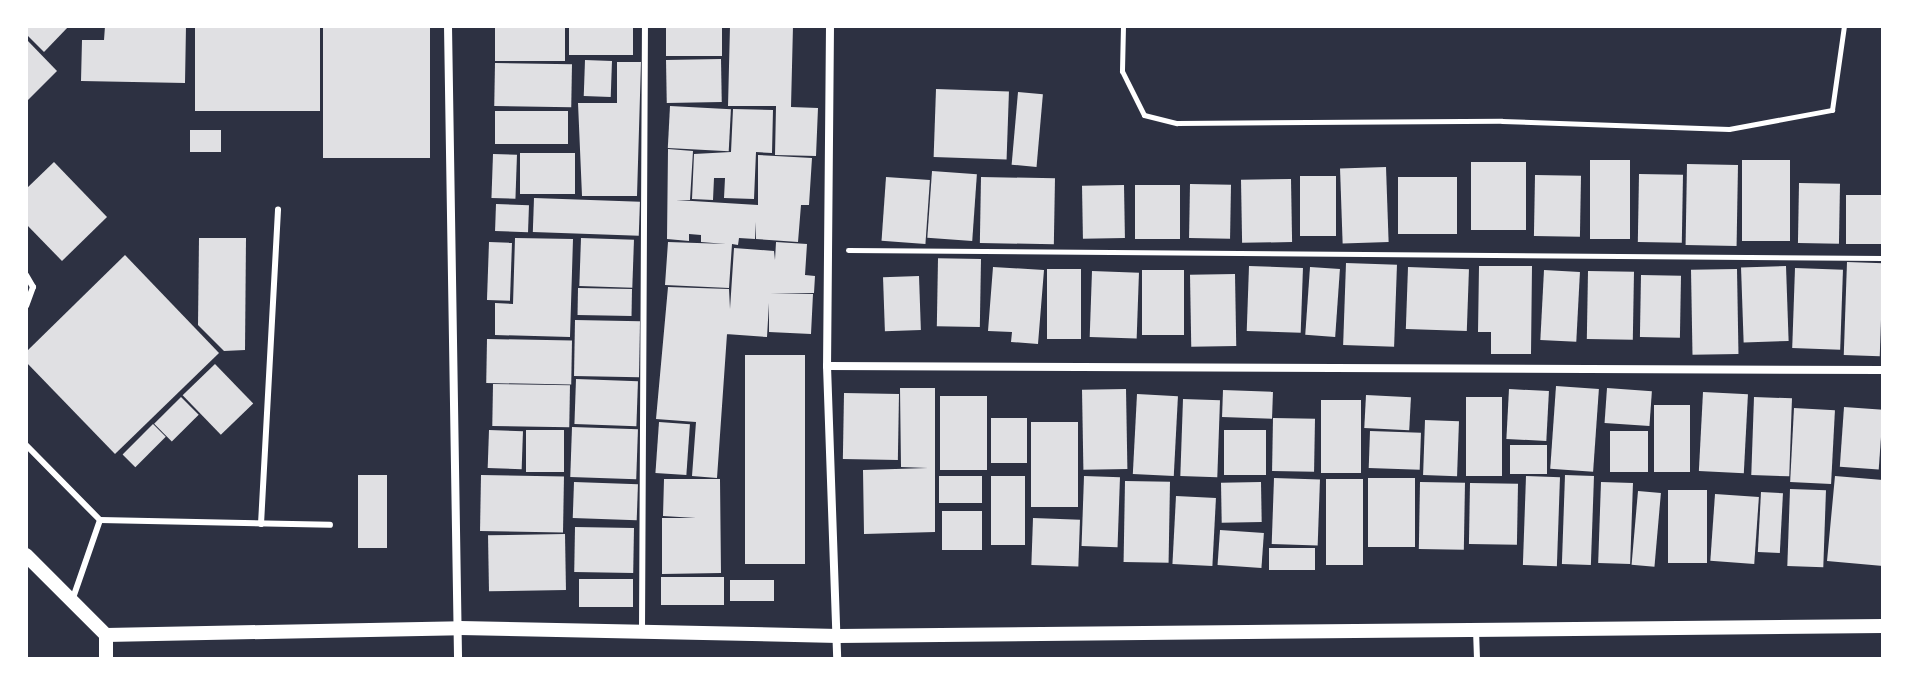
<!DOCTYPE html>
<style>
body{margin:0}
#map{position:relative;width:1909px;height:685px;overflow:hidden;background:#2d3142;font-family:Georgia,serif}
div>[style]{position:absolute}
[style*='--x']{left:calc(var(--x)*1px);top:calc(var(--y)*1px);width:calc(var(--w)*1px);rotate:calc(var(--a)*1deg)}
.building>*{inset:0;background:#e0e0e3;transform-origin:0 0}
.path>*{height:5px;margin:-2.5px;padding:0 2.5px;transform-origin:2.5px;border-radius:2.5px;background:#fff}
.service>*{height:6px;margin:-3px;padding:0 3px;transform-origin:3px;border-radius:3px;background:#fff}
.minor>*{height:8px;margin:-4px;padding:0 4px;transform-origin:4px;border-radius:4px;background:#fff}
.tertiary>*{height:14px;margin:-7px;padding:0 7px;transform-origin:7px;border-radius:7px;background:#fff}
span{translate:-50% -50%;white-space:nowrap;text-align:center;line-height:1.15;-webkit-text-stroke:8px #fff;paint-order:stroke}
.frame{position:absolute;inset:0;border:28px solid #fff;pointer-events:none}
</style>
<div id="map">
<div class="building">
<div style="clip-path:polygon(26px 26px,69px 26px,44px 52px,26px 34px)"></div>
<div style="clip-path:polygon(105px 26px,186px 26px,185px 83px,81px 81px,82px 40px,104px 40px)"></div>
<div style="left:195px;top:26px;width:125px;height:85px"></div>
<div style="left:323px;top:26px;width:107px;height:132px"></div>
<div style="left:495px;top:26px;width:70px;height:35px"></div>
<div style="left:569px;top:26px;width:64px;height:29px"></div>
<div style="left:666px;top:26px;width:56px;height:30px"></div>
<div style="clip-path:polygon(730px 26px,793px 26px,791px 107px,818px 108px,816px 156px,775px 155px,776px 106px,728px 106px)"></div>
<div style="clip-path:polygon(26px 39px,57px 71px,26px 102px)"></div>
<div style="left:721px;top:59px;width:43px;height:55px;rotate:89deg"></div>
<div style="left:585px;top:60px;width:27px;height:36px;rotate:2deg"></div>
<div style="clip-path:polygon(617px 62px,641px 62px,637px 196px,582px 196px,578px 103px,617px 103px)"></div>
<div style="left:495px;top:63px;width:77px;height:43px;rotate:1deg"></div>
<div style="left:936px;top:89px;width:73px;height:68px;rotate:2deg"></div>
<div style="left:1018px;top:92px;width:25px;height:73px;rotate:5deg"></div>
<div style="left:670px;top:106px;width:61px;height:42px;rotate:3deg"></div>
<div style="clip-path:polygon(733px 109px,773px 110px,772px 153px,756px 152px,754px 199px,724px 198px,725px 178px,714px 178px,713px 200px,692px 199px,694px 154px,731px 152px)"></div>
<div style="left:495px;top:111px;width:73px;height:33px"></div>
<div style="left:190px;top:130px;width:31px;height:22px"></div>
<div style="clip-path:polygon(668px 149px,693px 151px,690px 200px,676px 200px,758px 205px,758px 155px,812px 158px,809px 205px,801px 205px,798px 242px,756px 239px,756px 222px,755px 239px,739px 238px,738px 245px,732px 244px,729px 288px,665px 285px,668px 242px,726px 244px,701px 242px,701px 235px,689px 234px,689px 241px,667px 239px)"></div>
<div style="left:520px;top:153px;width:55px;height:41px"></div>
<div style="left:493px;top:154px;width:24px;height:44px;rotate:2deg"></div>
<div style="left:1590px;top:160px;width:40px;height:79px"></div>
<div style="left:1790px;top:160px;width:81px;height:48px;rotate:90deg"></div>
<div style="clip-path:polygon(54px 162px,107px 217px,62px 261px,26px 224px,26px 189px)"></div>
<div style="left:1471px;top:162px;width:55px;height:68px"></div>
<div style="left:1687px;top:164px;width:51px;height:81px;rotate:1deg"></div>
<div style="left:1386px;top:167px;width:75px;height:46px;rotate:88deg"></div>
<div style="left:932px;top:171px;width:45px;height:67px;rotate:4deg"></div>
<div style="left:1639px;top:174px;width:44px;height:68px;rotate:1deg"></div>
<div style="left:1535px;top:175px;width:46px;height:61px;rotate:1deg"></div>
<div style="left:1336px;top:176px;width:60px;height:36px;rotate:90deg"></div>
<div style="left:886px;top:177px;width:44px;height:64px;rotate:4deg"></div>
<div style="left:981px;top:177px;width:74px;height:66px;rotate:1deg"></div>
<div style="left:1398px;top:177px;width:59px;height:57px"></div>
<div style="left:1291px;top:179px;width:63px;height:50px;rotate:89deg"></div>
<div style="left:1799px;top:183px;width:41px;height:60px;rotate:1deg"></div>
<div style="left:1190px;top:184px;width:41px;height:54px;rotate:1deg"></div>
<div style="left:1124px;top:185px;width:53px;height:42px;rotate:89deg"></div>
<div style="left:1135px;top:185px;width:45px;height:54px"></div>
<div style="left:1846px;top:195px;width:37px;height:49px"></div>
<div style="left:534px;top:198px;width:106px;height:34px;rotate:2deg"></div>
<div style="left:496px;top:204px;width:33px;height:27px;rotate:2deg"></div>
<div style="clip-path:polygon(199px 238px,246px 238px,245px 350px,224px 351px,198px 325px)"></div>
<div style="clip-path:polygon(515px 238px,573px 239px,570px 337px,495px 335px,495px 303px,513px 304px)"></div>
<div style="left:581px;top:238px;width:53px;height:48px;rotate:2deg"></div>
<div style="left:489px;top:242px;width:23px;height:58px;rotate:2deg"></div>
<div style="clip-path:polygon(776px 242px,807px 244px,805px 275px,815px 276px,814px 293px,770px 293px,813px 294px,811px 334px,769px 332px,769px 303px,767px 337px,670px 330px,727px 334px,717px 478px,692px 476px,696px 422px,656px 419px,668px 287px,729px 289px,730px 309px,734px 248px,774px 251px,775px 260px)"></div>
<div style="clip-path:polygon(125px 255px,219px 353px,115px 454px,26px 362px,26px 352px)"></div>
<div style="left:981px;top:259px;width:68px;height:43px;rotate:91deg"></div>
<div style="left:1847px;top:262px;width:36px;height:93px;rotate:2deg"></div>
<div style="left:1346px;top:263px;width:51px;height:82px;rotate:2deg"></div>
<div style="left:1249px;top:266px;width:54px;height:65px;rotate:2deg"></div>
<div style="clip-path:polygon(1479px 266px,1532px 266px,1531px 354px,1491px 354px,1491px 332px,1478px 332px)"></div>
<div style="left:1786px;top:266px;width:75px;height:45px;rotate:88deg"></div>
<div style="clip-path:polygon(993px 267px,1044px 270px,1038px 344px,1011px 342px,1012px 332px,988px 331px)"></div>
<div style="left:1310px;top:267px;width:30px;height:68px;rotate:4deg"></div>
<div style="left:1408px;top:267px;width:61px;height:62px;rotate:2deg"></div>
<div style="left:1795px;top:268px;width:48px;height:80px;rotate:2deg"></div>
<div style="left:1047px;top:269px;width:34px;height:70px"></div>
<div style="left:1737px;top:269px;width:85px;height:46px;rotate:89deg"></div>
<div style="left:1142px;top:270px;width:42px;height:65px"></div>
<div style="left:1544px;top:270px;width:36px;height:70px;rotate:3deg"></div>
<div style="left:1092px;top:271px;width:47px;height:66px;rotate:2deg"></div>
<div style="left:1588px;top:271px;width:46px;height:68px;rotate:1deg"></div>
<div style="left:1235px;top:274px;width:72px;height:45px;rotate:89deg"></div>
<div style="left:1641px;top:275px;width:40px;height:62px;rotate:1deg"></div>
<div style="left:919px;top:276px;width:54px;height:36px;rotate:88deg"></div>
<div style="left:578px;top:288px;width:54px;height:27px;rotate:1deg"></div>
<div style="left:575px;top:320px;width:65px;height:56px;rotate:1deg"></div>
<div style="left:487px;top:339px;width:85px;height:44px;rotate:1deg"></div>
<div style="left:745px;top:355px;width:60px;height:209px"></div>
<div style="left:215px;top:364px;width:55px;height:45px;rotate:46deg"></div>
<div style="left:576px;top:379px;width:62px;height:45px;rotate:2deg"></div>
<div style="left:493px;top:384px;width:77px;height:42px;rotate:1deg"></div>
<div style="left:1556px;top:386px;width:43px;height:83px;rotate:4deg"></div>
<div style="clip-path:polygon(900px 388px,935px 388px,935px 532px,864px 534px,863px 470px,928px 468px,901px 467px)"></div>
<div style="left:1607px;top:388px;width:45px;height:35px;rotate:4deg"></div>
<div style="left:1126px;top:389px;width:80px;height:44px;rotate:89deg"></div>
<div style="left:1509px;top:389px;width:40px;height:50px;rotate:3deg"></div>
<div style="left:1223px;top:390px;width:50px;height:27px;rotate:2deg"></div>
<div style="left:1703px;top:392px;width:45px;height:79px;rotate:3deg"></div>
<div style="left:899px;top:394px;width:66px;height:55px;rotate:91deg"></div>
<div style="left:1137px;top:394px;width:41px;height:80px;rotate:3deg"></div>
<div style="left:1366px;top:395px;width:45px;height:33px;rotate:3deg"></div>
<div style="left:940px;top:396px;width:47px;height:74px"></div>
<div style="left:181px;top:397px;width:25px;height:38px;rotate:45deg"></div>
<div style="left:1466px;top:397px;width:36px;height:79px"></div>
<div style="left:1754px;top:397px;width:38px;height:78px;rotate:2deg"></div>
<div style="left:1183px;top:399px;width:37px;height:77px;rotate:2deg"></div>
<div style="left:1321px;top:400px;width:40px;height:73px"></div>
<div style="left:1654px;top:405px;width:36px;height:67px"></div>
<div style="left:1844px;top:407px;width:39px;height:60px;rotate:4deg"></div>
<div style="left:1794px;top:408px;width:41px;height:74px;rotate:3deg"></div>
<div style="left:991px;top:418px;width:36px;height:45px"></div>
<div style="left:1273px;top:418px;width:42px;height:53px;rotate:1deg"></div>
<div style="left:1425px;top:420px;width:34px;height:55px;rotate:2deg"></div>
<div style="left:659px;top:422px;width:31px;height:51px;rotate:4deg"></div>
<div style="left:1031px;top:422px;width:47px;height:85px"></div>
<div style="left:153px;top:424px;width:18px;height:43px;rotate:45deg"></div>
<div style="left:572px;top:427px;width:66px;height:50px;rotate:2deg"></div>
<div style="left:489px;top:430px;width:34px;height:38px;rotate:2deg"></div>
<div style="left:526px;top:430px;width:38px;height:42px"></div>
<div style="left:1224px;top:430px;width:42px;height:45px"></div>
<div style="left:1370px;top:431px;width:51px;height:37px;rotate:2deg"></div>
<div style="left:1610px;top:431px;width:38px;height:41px"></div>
<div style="left:1510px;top:445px;width:37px;height:29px"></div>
<div style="left:358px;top:475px;width:29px;height:73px"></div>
<div style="left:481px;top:475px;width:83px;height:56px;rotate:1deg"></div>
<div style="left:1565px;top:475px;width:29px;height:89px;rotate:2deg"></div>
<div style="left:939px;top:476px;width:43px;height:27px"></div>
<div style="left:991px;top:476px;width:34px;height:69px"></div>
<div style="left:1084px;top:476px;width:36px;height:70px;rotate:2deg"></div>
<div style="left:1526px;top:476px;width:34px;height:89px;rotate:2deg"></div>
<div style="clip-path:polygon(1835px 476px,1883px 480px,1883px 566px,1827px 561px)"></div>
<div style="left:1274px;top:478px;width:46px;height:66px;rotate:2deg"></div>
<div style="left:1368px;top:478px;width:47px;height:69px"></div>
<div style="clip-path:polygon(664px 479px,720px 479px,721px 573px,662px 574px,662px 518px,696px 518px,663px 516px)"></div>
<div style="left:1326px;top:479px;width:37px;height:86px"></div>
<div style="left:1125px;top:481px;width:45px;height:81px;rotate:1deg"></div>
<div style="left:574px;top:482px;width:64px;height:36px;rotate:2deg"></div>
<div style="left:1261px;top:482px;width:40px;height:40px;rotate:89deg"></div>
<div style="left:1420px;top:482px;width:45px;height:67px;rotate:1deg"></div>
<div style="left:1601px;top:482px;width:32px;height:81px;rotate:2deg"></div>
<div style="left:1470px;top:483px;width:48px;height:61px;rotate:1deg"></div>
<div style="left:1790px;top:489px;width:36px;height:77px;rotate:2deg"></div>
<div style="left:1668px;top:490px;width:39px;height:73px"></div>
<div style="left:1638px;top:491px;width:23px;height:74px;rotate:5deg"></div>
<div style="left:1761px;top:492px;width:22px;height:60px;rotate:3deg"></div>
<div style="left:1715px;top:494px;width:44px;height:67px;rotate:4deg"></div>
<div style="left:1176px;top:496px;width:40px;height:68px;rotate:3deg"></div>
<div style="left:942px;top:511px;width:40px;height:39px"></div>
<div style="left:1033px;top:518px;width:47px;height:47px;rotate:2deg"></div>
<div style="left:575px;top:527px;width:59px;height:45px;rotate:1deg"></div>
<div style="left:1220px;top:530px;width:44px;height:35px;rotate:4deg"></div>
<div style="left:565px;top:534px;width:56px;height:77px;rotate:89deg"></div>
<div style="left:1269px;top:548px;width:46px;height:22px"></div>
<div style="left:661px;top:577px;width:63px;height:28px"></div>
<div style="left:579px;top:579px;width:54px;height:28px"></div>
<div style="left:730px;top:580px;width:44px;height:21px"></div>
</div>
<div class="path">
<div style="--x:1123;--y:26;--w:45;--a:91.3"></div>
<div style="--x:1122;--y:71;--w:49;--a:63.4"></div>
<div style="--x:1144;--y:115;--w:34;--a:14"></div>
<div style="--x:1177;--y:123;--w:325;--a:-0.4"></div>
<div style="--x:1502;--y:121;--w:227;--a:2"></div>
<div style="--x:1729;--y:129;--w:105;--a:-10.5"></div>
<div style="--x:1832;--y:110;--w:85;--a:-81.9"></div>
<div style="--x:848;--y:250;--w:1035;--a:0.44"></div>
</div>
<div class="service">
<div style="--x:26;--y:275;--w:14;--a:60"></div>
<div style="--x:33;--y:287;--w:20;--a:110"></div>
<div style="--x:26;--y:445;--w:105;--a:45.4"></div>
<div style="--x:100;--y:520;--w:86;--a:109.1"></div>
<div style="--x:100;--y:520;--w:230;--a:1.2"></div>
<div style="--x:261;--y:524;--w:315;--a:-86.9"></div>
<div style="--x:1476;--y:630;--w:29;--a:88"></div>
<div style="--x:642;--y:631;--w:605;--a:-89.72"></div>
</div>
<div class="minor">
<div style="--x:448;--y:26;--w:633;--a:89.09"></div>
<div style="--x:830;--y:26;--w:340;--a:90.5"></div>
<div style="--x:827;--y:366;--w:293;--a:88"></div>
<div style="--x:827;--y:366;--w:1056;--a:0.22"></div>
</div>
<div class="tertiary">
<div style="--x:26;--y:555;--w:113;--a:45"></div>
<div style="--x:106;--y:635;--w:24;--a:90"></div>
<div style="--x:106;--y:635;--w:354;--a:-1.1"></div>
<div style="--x:460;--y:628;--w:378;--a:1.2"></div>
<div style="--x:838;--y:636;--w:1045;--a:-0.55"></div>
</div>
<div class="frame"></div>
</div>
